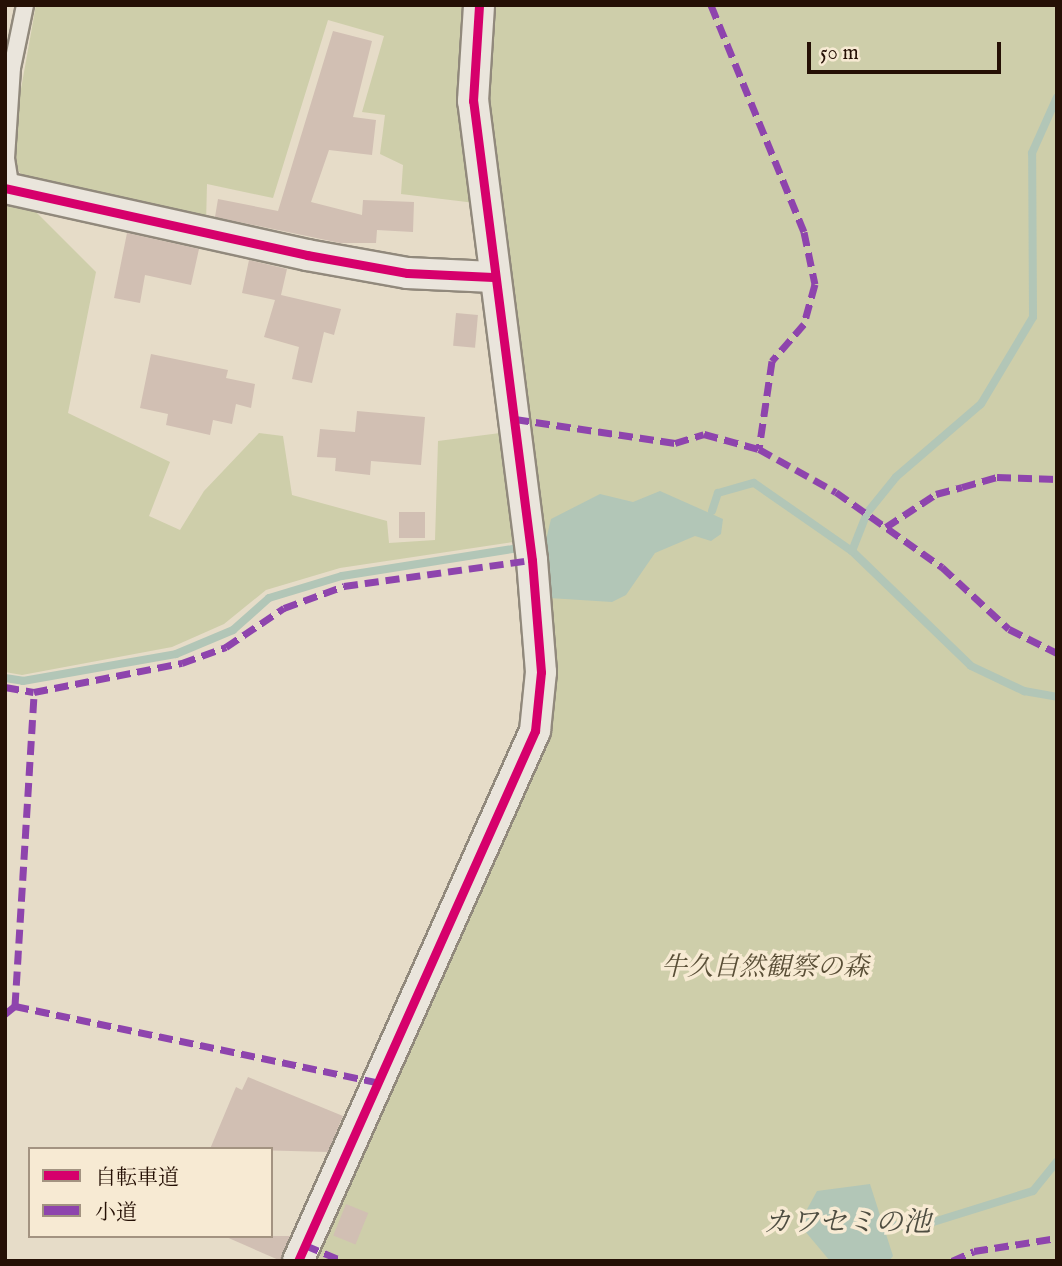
<!DOCTYPE html>
<meta charset="utf-8">
<style>
body{margin:0}
#map{position:relative;width:1062px;height:1266px;overflow:hidden;background:#e6dcc8;font-family:"IM FELL English","Noto Serif JP",serif}
div>[style]{position:absolute}
[style*='--x']{left:calc(var(--x)*1px);top:calc(var(--y)*1px);width:calc(var(--w)*1px);rotate:calc(var(--a)*1deg)}
.green>*{inset:0;background:#ceceaa}
.water>*{inset:0;background:#b2c6b7}
.stream>*{height:8px;margin:-4px;padding:0 4px;transform-origin:4px;border-radius:4px;background:#b2c6b7}
.building>*{inset:0;background:#d1bfb3;transform-origin:0 0}
.roads{filter:drop-shadow(2px 0 #91897c) drop-shadow(-2px 0 #91897c) drop-shadow(0 2px #91897c) drop-shadow(0 -2px #91897c)}
.lane>*{height:16px;margin:-8px;padding:0 8px;transform-origin:8px;border-radius:8px;background:#eae5dc}
.street>*{height:30px;margin:-15px;padding:0 15px;transform-origin:15px;border-radius:15px;background:#eae5dc}
.quiet>*{height:7px;margin-top:-3.5px;transform-origin:0;background:repeating-linear-gradient(90deg,#8e44ad 0 14px,transparent 0 21px)}
.cycleway>*{height:9px;margin:-4.5px;padding:0 4.5px;transform-origin:4.5px;border-radius:4.5px;background:#d6006c}
span{translate:-50% -50%;white-space:nowrap;text-align:center;line-height:1.15;-webkit-text-stroke:7px #f7ead3;paint-order:stroke}
.park-label{font-size:26px;color:#594e36;font-style:italic}
.water-label{font-size:28px;color:#4e4d41;font-style:italic}
.frame{position:absolute;inset:0;border:7px solid #251005;pointer-events:none}
.legend{position:absolute;left:28px;top:1147px;width:245px;height:91px;box-sizing:border-box;background:#f7ead3;border:2px solid #a39381;margin:0;padding:9px 12px;list-style:none;font-size:21px;color:#251005}
.legend li{display:flex;align-items:center;gap:14px;height:35px}
.legend b{width:35px;border:2px solid #a39381}
.scale{position:absolute;left:807px;top:42px;width:194px;height:32px;box-sizing:border-box;border:4px solid #251005;border-top:0;padding-left:9px;font-size:21px;line-height:24px;white-space:nowrap;color:#251005;-webkit-text-stroke:5px #f7ead3;paint-order:stroke}
</style>
<div id="map">
<div class="green">
<div style="clip-path:polygon(36px 5px,473px 5px,475px 203px,401px 194px,403px 165px,380px 154px,385px 115px,362px 112px,384px 36px,328px 20px,273px 198px,207px 184px,206px 224px,29px 187px,17px 168px,14px 128px)"></div>
<div style="clip-path:polygon(490px 5px,1057px 5px,1057px 1261px,308px 1261px,545px 740px,487px 108px)"></div>
<div style="clip-path:polygon(5px 196px,25px 201px,96px 272px,68px 413px,170px 462px,149px 516px,180px 530px,204px 491px,259px 433px,283px 436px,292px 495px,387px 521px,389px 543px,435px 540px,438px 441px,508px 432px,520px 541px,340px 568px,266px 590px,224px 624px,172px 647px,22px 675px,5px 672px)"></div>
</div>
<div class="water">
<div style="clip-path:polygon(660px 491px,723px 519px,721px 534px,711px 541px,695px 536px,655px 553px,626px 595px,612px 602px,549px 598px,545px 544px,551px 519px,600px 494px,633px 502px)"></div>
<div style="clip-path:polygon(870px 1184px,893px 1256px,889px 1261px,830px 1261px,799px 1224px,817px 1191px)"></div>
</div>
<div class="stream">
<div style="--x:712;--y:511;--w:19;--a:-72"></div>
<div style="--x:718;--y:493;--w:37;--a:-16"></div>
<div style="--x:754;--y:483;--w:119;--a:34.8"></div>
<div style="--x:852;--y:551;--w:165;--a:44"></div>
<div style="--x:971;--y:666;--w:59;--a:25.3"></div>
<div style="--x:1024;--y:691;--w:34;--a:10"></div>
<div style="--x:852;--y:551;--w:41;--a:-68.5"></div>
<div style="--x:867;--y:513;--w:46;--a:-51.1"></div>
<div style="--x:896;--y:477;--w:112;--a:-40.7"></div>
<div style="--x:981;--y:404;--w:101;--a:-59.1"></div>
<div style="--x:1033;--y:317;--w:164;--a:-90.3"></div>
<div style="--x:1032;--y:153;--w:61;--a:-65.9"></div>
<div style="--x:5;--y:678;--w:18;--a:9"></div>
<div style="--x:23;--y:681;--w:155;--a:-10"></div>
<div style="--x:176;--y:654;--w:62;--a:-22.8"></div>
<div style="--x:233;--y:630;--w:48;--a:-41.6"></div>
<div style="--x:269;--y:598;--w:76;--a:-16.8"></div>
<div style="--x:342;--y:576;--w:185;--a:-9"></div>
<div style="--x:887;--y:1224;--w:27;--a:8"></div>
<div style="--x:914;--y:1228;--w:125;--a:-17.3"></div>
<div style="--x:1033;--y:1191;--w:38;--a:-51"></div>
</div>
<div class="building">
<div style="clip-path:polygon(333px 31px,372px 41px,353px 117px,376px 120px,372px 155px,329px 150px,311px 202px,362px 215px,363px 200px,414px 202px,413px 232px,377px 230px,376px 243px,340px 243px,215px 217px,218px 199px,278px 211px)"></div>
<div style="clip-path:polygon(127px 233px,199px 249px,191px 285px,145px 275px,140px 303px,114px 298px)"></div>
<div style="clip-path:polygon(249px 260px,287px 269px,281px 295px,341px 309px,334px 335px,324px 332px,312px 383px,292px 379px,299px 347px,264px 337px,275px 300px,242px 293px)"></div>
<div style="left:456px;top:313px;width:22px;height:33px;rotate:5deg"></div>
<div style="clip-path:polygon(151px 354px,228px 370px,226px 378px,255px 384px,251px 408px,236px 404px,232px 424px,213px 420px,210px 435px,166px 425px,168px 414px,140px 408px)"></div>
<div style="clip-path:polygon(357px 411px,425px 417px,421px 465px,371px 461px,370px 475px,335px 471px,336px 458px,317px 457px,320px 429px,355px 432px)"></div>
<div style="left:399px;top:512px;width:26px;height:26px"></div>
<div style="clip-path:polygon(248px 1077px,343px 1116px,328px 1152px,210px 1149px,236px 1087px,242px 1090px)"></div>
<div style="left:346px;top:1204px;width:24px;height:34px;rotate:22deg"></div>
<div style="clip-path:polygon(224px 1236px,290px 1236px,281px 1261px)"></div>
</div>
<div class="roads">
<div class="lane">
<div style="--x:11;--y:190;--w:32;--a:-99"></div>
<div style="--x:6;--y:158;--w:90;--a:-86.2"></div>
<div style="--x:12;--y:68;--w:64;--a:-78.3"></div>
</div>
<div class="street">
<div style="--x:5;--y:188;--w:309;--a:12.5"></div>
<div style="--x:307;--y:255;--w:102;--a:10.2"></div>
<div style="--x:407;--y:273;--w:86;--a:2.7"></div>
<div style="--x:298;--y:1261;--w:581;--a:-65.91"></div>
<div style="--x:535;--y:731;--w:59;--a:-84.2"></div>
<div style="--x:541;--y:672;--w:112;--a:-94.6"></div>
<div style="--x:532;--y:560;--w:463;--a:-97.3"></div>
<div style="--x:473;--y:101;--w:96;--a:-86.4"></div>
</div>
</div>
<div class="quiet">
<div style="--x:711;--y:5;--w:245;--a:67.7"></div>
<div style="--x:804;--y:232;--w:53;--a:78.1"></div>
<div style="--x:815;--y:284;--w:41;--a:105.4"></div>
<div style="--x:804;--y:324;--w:49;--a:130.9"></div>
<div style="--x:772;--y:361;--w:89;--a:98.4"></div>
<div style="--x:515;--y:419;--w:162;--a:8.5"></div>
<div style="--x:675;--y:443;--w:30;--a:-17"></div>
<div style="--x:704;--y:434;--w:57;--a:15.3"></div>
<div style="--x:759;--y:449;--w:88;--a:29.2"></div>
<div style="--x:836;--y:492;--w:130;--a:35.3"></div>
<div style="--x:942;--y:567;--w:91;--a:42.8"></div>
<div style="--x:1009;--y:629;--w:54;--a:26.6"></div>
<div style="--x:886;--y:527;--w:60;--a:-33.4"></div>
<div style="--x:936;--y:494;--w:27;--a:-15"></div>
<div style="--x:962;--y:487;--w:36;--a:-16"></div>
<div style="--x:997;--y:477;--w:60;--a:1.9"></div>
<div style="--x:5;--y:687;--w:29;--a:10"></div>
<div style="--x:34;--y:692;--w:151;--a:-11.1"></div>
<div style="--x:182;--y:663;--w:47;--a:-20"></div>
<div style="--x:226;--y:647;--w:70;--a:-33.9"></div>
<div style="--x:284;--y:608;--w:64;--a:-20.1"></div>
<div style="--x:344;--y:586;--w:190;--a:-7.9"></div>
<div style="--x:15;--y:1006;--w:373;--a:11.9"></div>
<div style="--x:5;--y:1014;--w:13;--a:-39"></div>
<div style="--x:15;--y:1006;--w:315;--a:-86.5"></div>
<div style="--x:305;--y:1245;--w:41;--a:22.8"></div>
<div style="--x:952;--y:1261;--w:24;--a:-24"></div>
<div style="--x:974;--y:1251;--w:84;--a:-8.9"></div>
</div>
<div class="cycleway">
<div style="--x:5;--y:188;--w:309;--a:12.5"></div>
<div style="--x:307;--y:255;--w:102;--a:10.2"></div>
<div style="--x:407;--y:273;--w:86;--a:2.7"></div>
<div style="--x:298;--y:1261;--w:581;--a:-65.91"></div>
<div style="--x:535;--y:731;--w:59;--a:-84.2"></div>
<div style="--x:541;--y:672;--w:112;--a:-94.6"></div>
<div style="--x:532;--y:560;--w:463;--a:-97.3"></div>
<div style="--x:473;--y:101;--w:96;--a:-86.4"></div>
</div>
<div class="park-label">
<span style="left:765px;top:968px">牛久自然観察の森</span>
</div>
<div class="water-label">
<span style="left:847px;top:1224px">カワセミの池</span>
</div>
<div class="frame"></div>
<ul class="legend">
<li><b style="height:9px;background:#d6006c"></b>自転車道</li>
<li><b style="height:9px;background:#8e44ad"></b>小道</li>
</ul>
<div class="scale">50 m</div>
</div>
